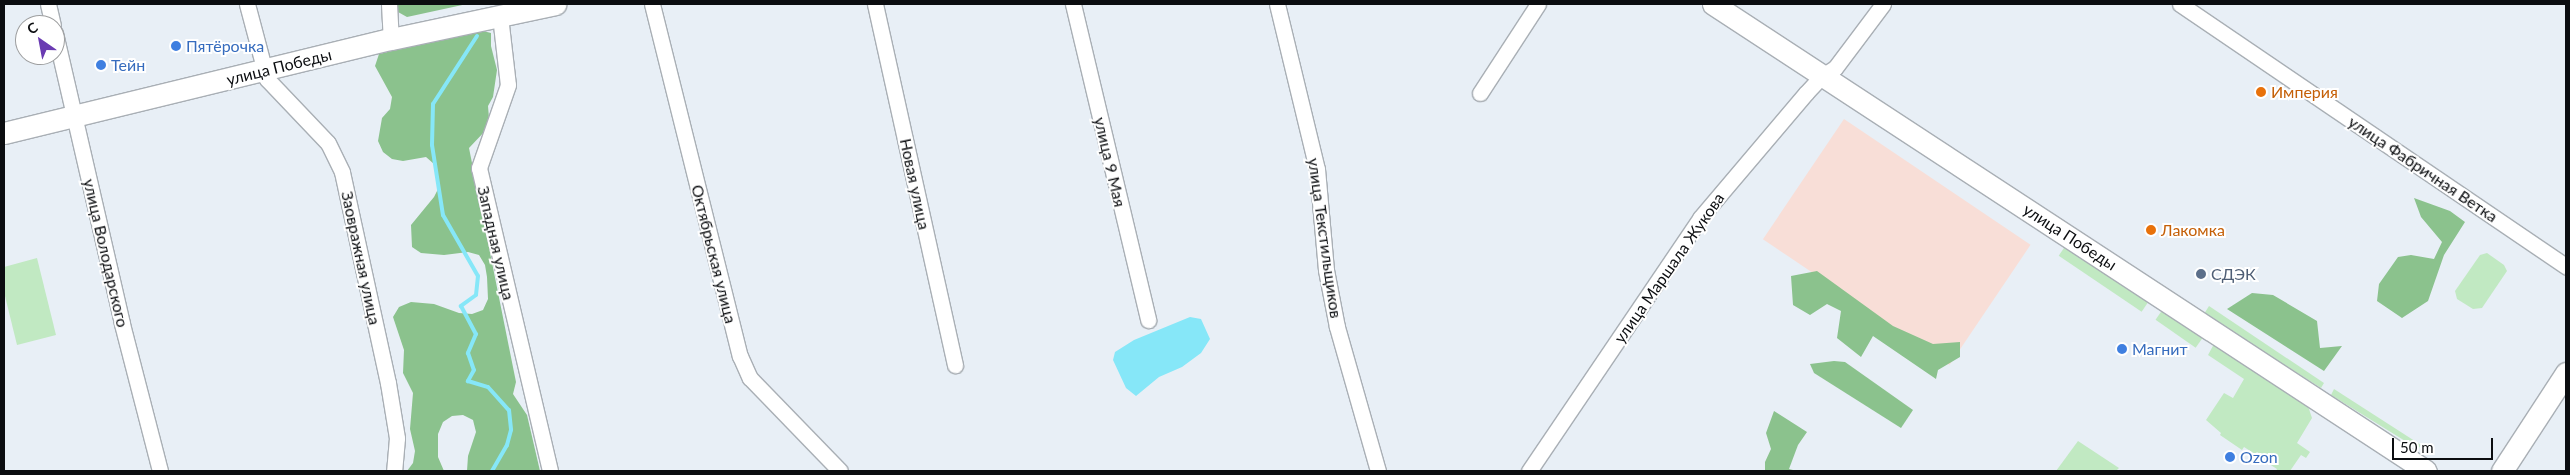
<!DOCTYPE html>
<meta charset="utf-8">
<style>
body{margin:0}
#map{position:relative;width:2570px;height:475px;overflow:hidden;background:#e8eff6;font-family:Lato,sans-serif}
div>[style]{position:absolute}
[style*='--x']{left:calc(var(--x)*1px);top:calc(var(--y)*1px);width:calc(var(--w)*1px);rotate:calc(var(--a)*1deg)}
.education>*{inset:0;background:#f8ded7;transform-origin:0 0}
.green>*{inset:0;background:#c1e9c2;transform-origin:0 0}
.forest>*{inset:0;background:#8bc28d}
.water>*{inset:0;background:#86e7f8}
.stream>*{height:4px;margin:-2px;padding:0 2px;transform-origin:2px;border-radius:2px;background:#86e7f8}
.roads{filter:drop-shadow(1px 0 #a9afb5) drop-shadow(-1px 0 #a9afb5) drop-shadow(0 1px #a9afb5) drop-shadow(0 -1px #a9afb5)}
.street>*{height:15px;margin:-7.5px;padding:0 7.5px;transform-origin:7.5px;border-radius:7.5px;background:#fff}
.secondary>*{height:21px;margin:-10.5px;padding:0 10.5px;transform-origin:10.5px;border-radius:10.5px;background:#fff}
.dots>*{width:14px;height:14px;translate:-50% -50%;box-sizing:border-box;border:2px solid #fff;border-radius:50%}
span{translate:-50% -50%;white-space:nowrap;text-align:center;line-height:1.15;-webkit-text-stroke:4px #fff;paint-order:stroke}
.shop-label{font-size:16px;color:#366cbe}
.left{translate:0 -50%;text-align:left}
.street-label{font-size:16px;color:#0b0d10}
.food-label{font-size:16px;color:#c56008}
.service-label{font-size:16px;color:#4e5e75}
.frame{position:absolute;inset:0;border:5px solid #0b0d10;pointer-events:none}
.north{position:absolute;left:15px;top:15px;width:50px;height:50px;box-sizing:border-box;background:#fff;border:1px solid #9d9e9f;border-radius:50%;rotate:327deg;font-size:14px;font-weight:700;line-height:20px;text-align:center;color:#0b0d10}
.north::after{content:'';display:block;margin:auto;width:18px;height:22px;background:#6a3bb2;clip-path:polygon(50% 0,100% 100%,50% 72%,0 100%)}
.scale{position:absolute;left:2392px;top:438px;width:101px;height:22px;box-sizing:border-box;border:2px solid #0b0d10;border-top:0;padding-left:6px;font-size:15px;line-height:18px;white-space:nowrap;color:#0b0d10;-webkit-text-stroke:4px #fff;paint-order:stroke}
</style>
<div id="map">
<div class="education">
<div style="left:1844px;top:119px;width:225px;height:145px;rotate:34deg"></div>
</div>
<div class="green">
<div style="left:2066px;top:245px;width:100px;height:13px;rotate:34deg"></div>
<div style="clip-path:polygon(2487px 253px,2504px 265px,2507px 271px,2482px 308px,2473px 309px,2457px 299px,2455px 291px,2480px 255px)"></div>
<div style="clip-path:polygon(37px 258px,56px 335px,17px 345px,4px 292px,4px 267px)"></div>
<div style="clip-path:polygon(2209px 306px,2324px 383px,2321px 388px,2204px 314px)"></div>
<div style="left:2163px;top:309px;width:49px;height:13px;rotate:35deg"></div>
<div style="clip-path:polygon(2214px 344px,2308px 406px,2312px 418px,2297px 443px,2310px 452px,2306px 458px,2301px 455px,2290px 471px,2276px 471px,2277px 469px,2266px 462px,2268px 459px,2257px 452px,2255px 454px,2244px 447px,2242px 450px,2220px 435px,2221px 433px,2206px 420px,2224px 393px,2233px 398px,2244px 379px,2208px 355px)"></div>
<div style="clip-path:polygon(2334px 389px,2421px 445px,2418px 449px,2331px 395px)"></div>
<div style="clip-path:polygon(2078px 441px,2119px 468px,2116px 471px,2056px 471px)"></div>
</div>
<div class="forest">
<div style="clip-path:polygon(397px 4px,467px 4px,407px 17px,398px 12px)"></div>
<div style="clip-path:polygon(479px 30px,491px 33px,491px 46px,497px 70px,493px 97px,488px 106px,489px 118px,486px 130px,469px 148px,516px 382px,513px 394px,527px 415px,540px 471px,467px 471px,468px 456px,476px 432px,473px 420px,463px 415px,452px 416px,443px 422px,438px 434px,438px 457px,444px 471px,407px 471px,413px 463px,415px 451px,410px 429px,413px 393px,403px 373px,404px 350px,393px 317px,399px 307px,411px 302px,434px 304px,459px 313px,472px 314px,483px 310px,488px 299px,487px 277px,485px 265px,479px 255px,468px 252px,444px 255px,421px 253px,412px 247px,411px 225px,434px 197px,439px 187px,438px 176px,434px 164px,426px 157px,403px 161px,392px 159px,383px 152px,378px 141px,382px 118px,390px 109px,392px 97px,375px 66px,379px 54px)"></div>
<div style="clip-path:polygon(2414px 198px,2450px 211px,2465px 222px,2444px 255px,2428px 301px,2402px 318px,2377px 301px,2379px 284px,2398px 257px,2411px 255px,2434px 259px,2442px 242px,2421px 217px)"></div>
<div style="clip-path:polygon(1817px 271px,1893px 326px,1933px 344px,1960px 342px,1960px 357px,1938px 370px,1936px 379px,1873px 336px,1861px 357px,1837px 338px,1841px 311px,1827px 304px,1810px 315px,1793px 305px,1791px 276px)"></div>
<div style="clip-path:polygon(2252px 293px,2273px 295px,2317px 321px,2320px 348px,2342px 346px,2324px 371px,2227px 309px)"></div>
<div style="clip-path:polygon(1834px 361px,1845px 362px,1913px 410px,1901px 428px,1814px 373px,1810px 364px)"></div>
<div style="clip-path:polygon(1774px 411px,1807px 432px,1798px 445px,1789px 469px,1797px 471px,1765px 471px,1765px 462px,1771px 449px,1766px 433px)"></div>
</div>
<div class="water">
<div style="clip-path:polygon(1190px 317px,1201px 319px,1210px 339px,1201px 353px,1182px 367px,1159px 377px,1136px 396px,1126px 388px,1113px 360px,1115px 352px,1134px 340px)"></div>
</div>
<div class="stream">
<div style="--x:477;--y:36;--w:81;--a:122.9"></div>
<div style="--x:433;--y:104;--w:41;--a:91.4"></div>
<div style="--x:432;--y:145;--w:71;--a:81.1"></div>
<div style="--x:443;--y:215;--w:70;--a:60.2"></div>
<div style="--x:478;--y:276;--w:19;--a:96"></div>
<div style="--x:476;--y:295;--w:19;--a:144"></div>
<div style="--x:461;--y:306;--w:32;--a:62"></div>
<div style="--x:476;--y:334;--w:21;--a:113"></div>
<div style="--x:468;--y:353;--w:18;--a:71"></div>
<div style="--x:474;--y:370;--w:13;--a:119"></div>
<div style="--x:468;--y:381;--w:21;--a:17"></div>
<div style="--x:488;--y:387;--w:31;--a:48"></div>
<div style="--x:509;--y:410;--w:20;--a:84"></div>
<div style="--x:511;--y:430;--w:16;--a:105"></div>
<div style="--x:507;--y:445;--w:30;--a:120"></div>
</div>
<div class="roads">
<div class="street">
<div style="--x:48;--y:4;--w:22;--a:77"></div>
<div style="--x:247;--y:4;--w:78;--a:75.1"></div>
<div style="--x:267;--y:79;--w:88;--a:46.4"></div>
<div style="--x:328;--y:143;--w:32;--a:64"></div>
<div style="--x:342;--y:172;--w:216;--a:77.7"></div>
<div style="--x:388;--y:383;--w:56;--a:80.7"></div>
<div style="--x:397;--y:438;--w:33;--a:95"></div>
<div style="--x:389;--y:4;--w:35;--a:87"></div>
<div style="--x:652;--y:4;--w:363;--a:76"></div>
<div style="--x:740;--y:356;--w:24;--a:66"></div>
<div style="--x:750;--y:378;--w:129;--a:45.9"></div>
<div style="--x:875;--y:4;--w:370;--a:77.5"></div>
<div style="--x:1073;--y:4;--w:325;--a:76.6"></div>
<div style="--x:1277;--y:4;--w:170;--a:76.4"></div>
<div style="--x:1317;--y:169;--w:101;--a:84.9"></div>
<div style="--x:1326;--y:270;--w:58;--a:79.1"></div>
<div style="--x:1337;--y:327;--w:150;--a:74.1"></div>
<div style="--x:2180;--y:4;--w:467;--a:34.2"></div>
<div style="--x:500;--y:16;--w:69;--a:83.4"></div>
<div style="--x:508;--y:85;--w:88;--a:109.3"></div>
<div style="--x:479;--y:168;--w:311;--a:76.8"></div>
<div style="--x:55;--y:33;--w:299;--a:77"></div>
<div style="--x:122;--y:324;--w:152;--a:75.5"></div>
<div style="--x:1480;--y:93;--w:106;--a:-56.9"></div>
<div style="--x:1529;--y:471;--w:305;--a:-55.9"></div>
<div style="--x:1700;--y:218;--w:164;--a:-49.7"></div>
<div style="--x:1806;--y:93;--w:23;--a:-47"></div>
<div style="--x:1822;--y:76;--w:15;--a:-32"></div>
<div style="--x:1835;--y:68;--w:80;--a:-53.1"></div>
</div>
<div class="secondary">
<div style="--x:1713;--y:4;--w:852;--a:33.22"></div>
<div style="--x:4;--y:133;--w:398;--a:-13.7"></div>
<div style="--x:391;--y:39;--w:168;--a:-12"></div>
<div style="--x:2502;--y:471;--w:117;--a:-56.9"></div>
</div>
</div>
<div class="dots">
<div style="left:176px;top:46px;background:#3f7fe0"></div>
<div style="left:101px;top:65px;background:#3f7fe0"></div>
<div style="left:2261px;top:92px;background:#e8710a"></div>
<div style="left:2151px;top:230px;background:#e8710a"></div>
<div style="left:2201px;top:274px;background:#5c6f8a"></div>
<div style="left:2122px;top:349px;background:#3f7fe0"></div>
<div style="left:2230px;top:457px;background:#3f7fe0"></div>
</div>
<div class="shop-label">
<span class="left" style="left:186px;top:46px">Пятёрочка</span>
<span class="left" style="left:111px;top:65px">Тейн</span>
<span class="left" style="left:2132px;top:349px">Магнит</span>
<span class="left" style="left:2240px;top:457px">Ozon</span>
</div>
<div class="street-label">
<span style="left:279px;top:67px;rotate:-14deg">улица Победы</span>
<span style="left:1110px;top:162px;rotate:77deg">улица 9 Мая</span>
<span style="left:2423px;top:169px;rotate:34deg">улица Фабричная Ветка</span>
<span style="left:915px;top:184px;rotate:78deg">Новая улица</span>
<span style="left:2070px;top:237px;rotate:33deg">улица Победы</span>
<span style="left:1325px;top:238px;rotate:82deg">улица Текстильщиков</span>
<span style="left:496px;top:243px;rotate:77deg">Западная улица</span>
<span style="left:106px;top:253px;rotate:77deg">улица Володарского</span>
<span style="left:714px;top:254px;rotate:76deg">Октябрьская улица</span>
<span style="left:361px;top:258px;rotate:78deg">Заовражная улица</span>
<span style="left:1669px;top:268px;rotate:-55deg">улица Маршала Жукова</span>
</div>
<div class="food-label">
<span class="left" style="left:2271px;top:92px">Империя</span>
<span class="left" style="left:2161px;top:230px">Лакомка</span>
</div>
<div class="service-label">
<span class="left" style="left:2211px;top:274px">СДЭК</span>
</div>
<div class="frame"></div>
<div class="north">С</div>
<div class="scale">50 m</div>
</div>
